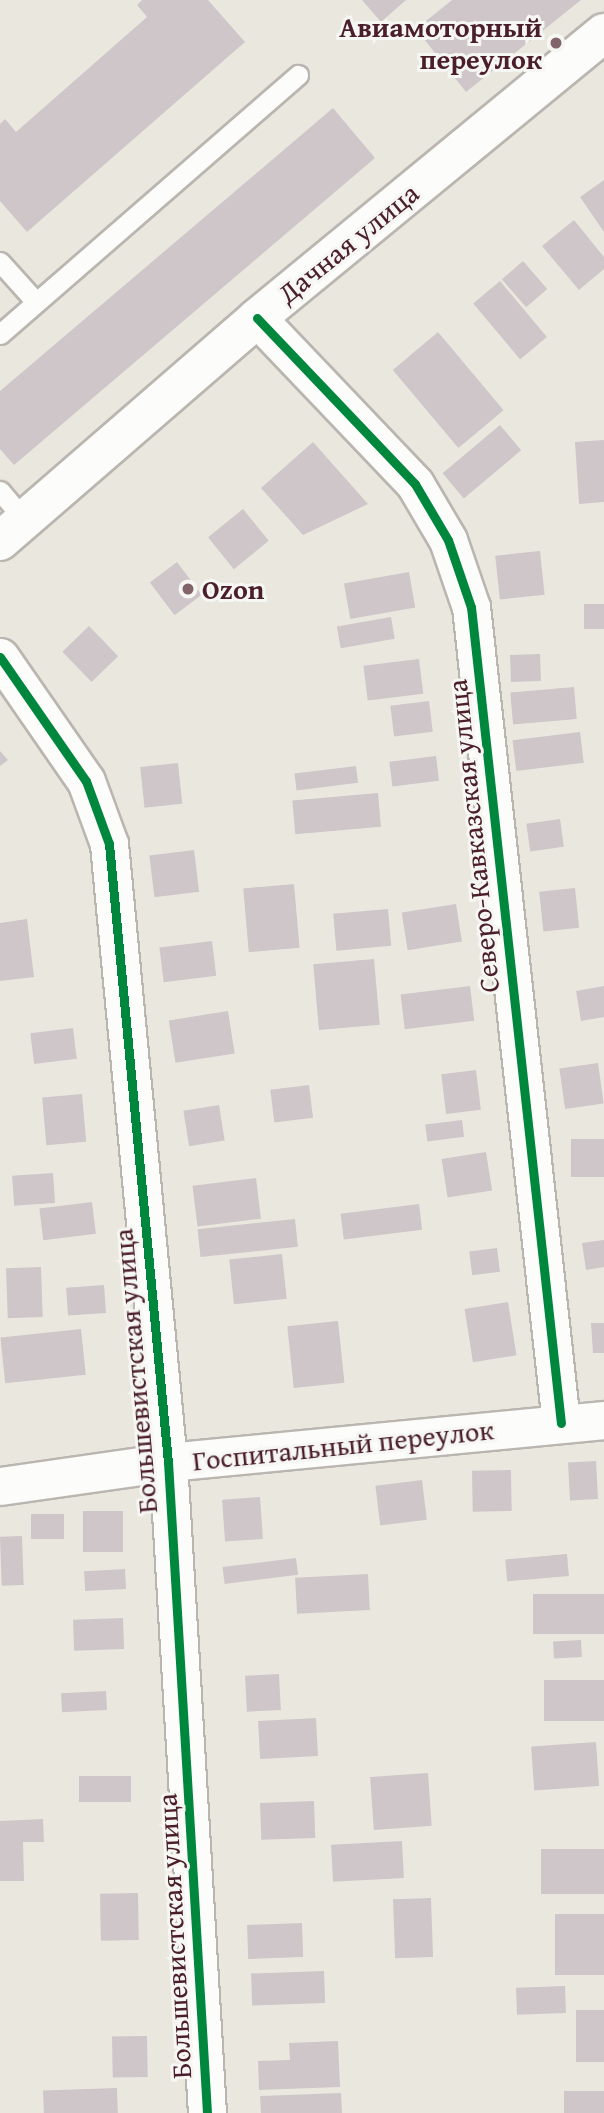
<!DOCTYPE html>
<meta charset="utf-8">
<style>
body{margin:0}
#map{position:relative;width:604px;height:2113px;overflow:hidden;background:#eae8de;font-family:"Gentium Book Plus",serif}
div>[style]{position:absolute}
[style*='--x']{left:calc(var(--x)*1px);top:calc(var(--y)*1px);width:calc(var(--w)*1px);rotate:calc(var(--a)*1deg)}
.building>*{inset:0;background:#cec6c9;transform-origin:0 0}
.roads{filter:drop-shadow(2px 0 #bbb5b0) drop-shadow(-2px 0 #bbb5b0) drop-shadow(0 2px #bbb5b0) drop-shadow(0 -2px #bbb5b0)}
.lane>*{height:19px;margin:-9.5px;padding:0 9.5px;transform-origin:9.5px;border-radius:9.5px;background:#fcfcfa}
.street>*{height:37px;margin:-18.5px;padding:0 18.5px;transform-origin:18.5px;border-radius:18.5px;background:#fcfcfa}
.primary>*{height:38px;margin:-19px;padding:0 19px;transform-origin:19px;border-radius:19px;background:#fcfcfa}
.cycleway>*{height:9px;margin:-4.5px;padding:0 4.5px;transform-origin:4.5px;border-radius:4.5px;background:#00873e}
.dots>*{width:19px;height:19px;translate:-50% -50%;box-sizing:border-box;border:4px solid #f6f6f2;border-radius:50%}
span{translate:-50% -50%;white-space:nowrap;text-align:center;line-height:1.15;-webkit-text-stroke:6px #f6f6f2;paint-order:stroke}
.poi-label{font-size:28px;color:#4a1f2b;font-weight:700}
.right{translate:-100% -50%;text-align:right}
.left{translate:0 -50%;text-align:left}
.street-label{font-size:28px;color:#4a1f2b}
</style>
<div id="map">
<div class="building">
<div style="clip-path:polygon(142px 0,208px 0,245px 42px,27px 232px,0 201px,0 124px,5px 119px,16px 132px,147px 17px,137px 5px)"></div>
<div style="clip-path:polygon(362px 0,406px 0,381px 22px)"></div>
<div style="clip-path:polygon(452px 0,581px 0,466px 92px,416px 29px)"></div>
<div style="clip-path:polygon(333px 108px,375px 158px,14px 465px,0 449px,0 391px)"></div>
<div style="clip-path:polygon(604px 180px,604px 232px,580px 197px)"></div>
<div style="clip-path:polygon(574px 220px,604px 257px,604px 269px,579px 290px,542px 246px)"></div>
<div style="left:523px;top:261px;width:37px;height:28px;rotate:49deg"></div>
<div style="left:500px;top:281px;width:73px;height:35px;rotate:50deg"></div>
<div style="left:438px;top:332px;width:102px;height:59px;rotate:50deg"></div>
<div style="left:500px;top:425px;width:33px;height:75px;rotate:50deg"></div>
<div style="clip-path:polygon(604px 440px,604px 502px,579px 504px,575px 442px)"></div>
<div style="clip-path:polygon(313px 442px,368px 504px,303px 535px,261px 488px)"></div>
<div style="left:243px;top:509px;width:41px;height:45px;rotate:51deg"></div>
<div style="left:540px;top:551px;width:44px;height:45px;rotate:84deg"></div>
<div style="left:177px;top:562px;width:41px;height:34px;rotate:53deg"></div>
<div style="left:409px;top:572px;width:36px;height:66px;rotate:80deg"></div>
<div style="left:604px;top:604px;width:25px;height:20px;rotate:90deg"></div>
<div style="left:391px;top:617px;width:22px;height:55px;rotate:80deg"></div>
<div style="left:89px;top:626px;width:42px;height:37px;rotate:46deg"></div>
<div style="left:540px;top:654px;width:27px;height:30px;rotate:88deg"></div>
<div style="left:419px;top:659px;width:35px;height:56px;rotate:83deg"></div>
<div style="left:574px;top:687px;width:32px;height:64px;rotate:85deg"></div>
<div style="left:429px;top:701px;width:31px;height:39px;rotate:83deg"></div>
<div style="left:580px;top:732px;width:31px;height:68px;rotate:83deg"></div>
<div style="clip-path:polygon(0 751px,8px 760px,0 766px)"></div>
<div style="left:436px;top:756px;width:25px;height:47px;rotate:83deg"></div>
<div style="left:178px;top:763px;width:41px;height:38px;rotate:84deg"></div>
<div style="left:356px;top:766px;width:17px;height:62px;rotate:83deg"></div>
<div style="left:378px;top:793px;width:34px;height:86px;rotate:85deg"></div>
<div style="left:560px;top:819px;width:28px;height:34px;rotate:82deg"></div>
<div style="left:194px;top:850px;width:42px;height:45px;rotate:83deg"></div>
<div style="left:294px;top:884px;width:64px;height:51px;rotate:85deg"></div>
<div style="left:575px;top:888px;width:40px;height:36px;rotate:84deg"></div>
<div style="left:456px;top:904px;width:38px;height:55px;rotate:81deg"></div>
<div style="left:388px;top:909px;width:37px;height:55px;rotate:85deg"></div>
<div style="clip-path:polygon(27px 919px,34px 977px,0 981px,0 923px)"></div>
<div style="left:212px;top:941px;width:35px;height:53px;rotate:83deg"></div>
<div style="left:374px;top:959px;width:66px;height:61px;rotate:85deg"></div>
<div style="left:470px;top:986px;width:35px;height:70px;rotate:83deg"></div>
<div style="clip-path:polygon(604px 986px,604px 1017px,581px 1021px,576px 991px)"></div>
<div style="left:228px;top:1011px;width:43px;height:60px;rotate:81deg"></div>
<div style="left:73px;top:1028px;width:31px;height:43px;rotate:83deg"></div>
<div style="left:598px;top:1063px;width:41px;height:39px;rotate:82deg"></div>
<div style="left:476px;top:1070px;width:40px;height:35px;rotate:83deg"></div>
<div style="left:309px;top:1085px;width:33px;height:39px;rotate:83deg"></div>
<div style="left:82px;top:1094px;width:48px;height:40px;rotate:85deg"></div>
<div style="left:219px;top:1105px;width:36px;height:36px;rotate:81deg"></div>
<div style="left:462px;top:1120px;width:17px;height:37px;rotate:83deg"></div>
<div style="left:604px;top:1139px;width:38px;height:33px;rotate:90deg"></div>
<div style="left:486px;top:1152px;width:39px;height:45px;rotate:81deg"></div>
<div style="left:53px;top:1173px;width:30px;height:41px;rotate:86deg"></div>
<div style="left:256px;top:1178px;width:41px;height:64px;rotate:83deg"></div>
<div style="left:92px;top:1202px;width:32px;height:53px;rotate:83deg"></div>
<div style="left:419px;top:1204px;width:26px;height:79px;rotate:83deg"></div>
<div style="left:295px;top:1219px;width:28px;height:98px;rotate:84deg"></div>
<div style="clip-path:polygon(604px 1240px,604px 1267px,586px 1270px,582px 1243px)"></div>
<div style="left:497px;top:1248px;width:24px;height:28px;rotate:83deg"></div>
<div style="left:282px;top:1254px;width:45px;height:53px;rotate:84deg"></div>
<div style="left:41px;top:1267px;width:50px;height:35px;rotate:88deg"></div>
<div style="left:104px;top:1285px;width:28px;height:38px;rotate:86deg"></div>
<div style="left:508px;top:1302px;width:54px;height:44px;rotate:81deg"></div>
<div style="left:338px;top:1321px;width:62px;height:51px;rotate:84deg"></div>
<div style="clip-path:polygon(591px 1323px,604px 1323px,604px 1353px,593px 1353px)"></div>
<div style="left:81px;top:1329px;width:46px;height:81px;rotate:84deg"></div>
<div style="left:596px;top:1461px;width:38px;height:28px;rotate:87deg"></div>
<div style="left:511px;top:1470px;width:41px;height:39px;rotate:89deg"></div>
<div style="left:422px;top:1480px;width:40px;height:47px;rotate:83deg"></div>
<div style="left:260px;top:1497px;width:42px;height:38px;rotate:86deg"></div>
<div style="left:123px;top:1511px;width:41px;height:40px;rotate:90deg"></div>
<div style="left:64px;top:1514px;width:25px;height:33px;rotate:90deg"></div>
<div style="left:22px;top:1536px;width:49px;height:22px;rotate:88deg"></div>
<div style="left:567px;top:1554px;width:22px;height:62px;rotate:85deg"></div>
<div style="left:296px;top:1558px;width:17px;height:74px;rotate:83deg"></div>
<div style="left:125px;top:1569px;width:20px;height:41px;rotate:87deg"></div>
<div style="left:368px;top:1574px;width:36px;height:73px;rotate:87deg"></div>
<div style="left:604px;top:1594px;width:40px;height:71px;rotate:90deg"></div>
<div style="left:123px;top:1618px;width:31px;height:50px;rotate:88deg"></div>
<div style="left:581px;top:1640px;width:17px;height:28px;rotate:87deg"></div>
<div style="left:279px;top:1674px;width:36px;height:34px;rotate:87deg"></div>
<div style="left:604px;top:1680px;width:41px;height:60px;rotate:90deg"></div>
<div style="left:106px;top:1691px;width:19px;height:45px;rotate:87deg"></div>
<div style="left:316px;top:1718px;width:38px;height:58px;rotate:87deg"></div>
<div style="left:596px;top:1742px;width:44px;height:65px;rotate:86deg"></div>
<div style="left:428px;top:1773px;width:53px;height:58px;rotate:86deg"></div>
<div style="left:131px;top:1776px;width:26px;height:52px;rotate:90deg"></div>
<div style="left:314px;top:1801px;width:37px;height:54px;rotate:88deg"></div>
<div style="clip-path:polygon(43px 1819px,44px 1842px,23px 1842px,24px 1881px,0 1881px,0 1821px)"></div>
<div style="left:402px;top:1841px;width:37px;height:71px;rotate:87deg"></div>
<div style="left:604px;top:1849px;width:45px;height:63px;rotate:90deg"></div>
<div style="left:138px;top:1893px;width:47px;height:38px;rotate:89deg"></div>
<div style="left:431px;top:1898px;width:59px;height:38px;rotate:88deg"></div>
<div style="left:604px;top:1914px;width:61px;height:49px;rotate:90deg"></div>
<div style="left:302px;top:1923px;width:34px;height:55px;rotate:88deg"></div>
<div style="left:324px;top:1971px;width:32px;height:73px;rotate:88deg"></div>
<div style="left:565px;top:1986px;width:27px;height:49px;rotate:88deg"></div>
<div style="left:604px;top:2010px;width:52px;height:28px;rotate:90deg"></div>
<div style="left:147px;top:2036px;width:41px;height:35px;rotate:89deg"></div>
<div style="clip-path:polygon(338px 2041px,340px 2087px,259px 2090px,258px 2061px,290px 2060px,289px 2043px)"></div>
<div style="left:117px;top:2088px;width:25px;height:74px;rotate:88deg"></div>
<div style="left:604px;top:2091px;width:22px;height:40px;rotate:90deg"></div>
<div style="clip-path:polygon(341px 2093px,342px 2113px,261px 2113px,260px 2096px)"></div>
</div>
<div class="roads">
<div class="lane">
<div style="--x:0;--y:262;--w:54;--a:48"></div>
<div style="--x:0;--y:334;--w:395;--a:-41"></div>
<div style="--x:0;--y:491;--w:38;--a:50"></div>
</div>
<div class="street">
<div style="--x:257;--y:318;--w:229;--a:46.4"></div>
<div style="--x:415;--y:484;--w:65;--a:59.5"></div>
<div style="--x:448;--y:540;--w:71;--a:71.1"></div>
<div style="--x:471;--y:607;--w:821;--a:83.71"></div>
<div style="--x:0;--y:657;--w:151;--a:55.3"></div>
<div style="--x:86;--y:781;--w:67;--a:69.9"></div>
<div style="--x:109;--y:844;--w:621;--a:84.55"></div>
<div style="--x:168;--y:1462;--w:652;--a:86.57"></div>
<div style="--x:0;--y:1486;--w:170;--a:-8.1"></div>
<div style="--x:168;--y:1462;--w:438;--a:-5.5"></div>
</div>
<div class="primary">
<div style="--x:0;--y:541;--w:340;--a:-40.9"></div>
<div style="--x:257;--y:318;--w:449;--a:-39.4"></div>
</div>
</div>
<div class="cycleway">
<div style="--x:257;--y:318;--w:229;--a:46.4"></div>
<div style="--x:415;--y:484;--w:65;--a:59.5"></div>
<div style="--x:448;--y:540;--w:71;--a:71.1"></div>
<div style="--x:471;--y:607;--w:821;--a:83.71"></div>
<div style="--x:0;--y:657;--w:151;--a:55.3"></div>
<div style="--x:86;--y:781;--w:67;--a:69.9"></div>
<div style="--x:109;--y:844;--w:621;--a:84.55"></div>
<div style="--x:168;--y:1462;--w:652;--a:86.57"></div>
</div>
<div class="dots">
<div style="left:556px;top:43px;background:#82656a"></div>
<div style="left:188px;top:589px;background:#82656a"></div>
</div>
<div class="poi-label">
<span class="right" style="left:542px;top:43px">Авиамоторный<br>переулок</span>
<span class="left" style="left:202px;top:589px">Ozon</span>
</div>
<div class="street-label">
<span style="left:348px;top:243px;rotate:-39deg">Дачная улица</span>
<span style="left:473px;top:836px;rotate:-96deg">Северо-Кавказская улица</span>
<span style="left:135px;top:1371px;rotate:-95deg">Большевистская улица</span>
<span style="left:343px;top:1445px;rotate:-6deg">Госпитальный переулок</span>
<span style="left:174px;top:1936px;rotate:-93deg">Большевистская улица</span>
</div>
</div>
